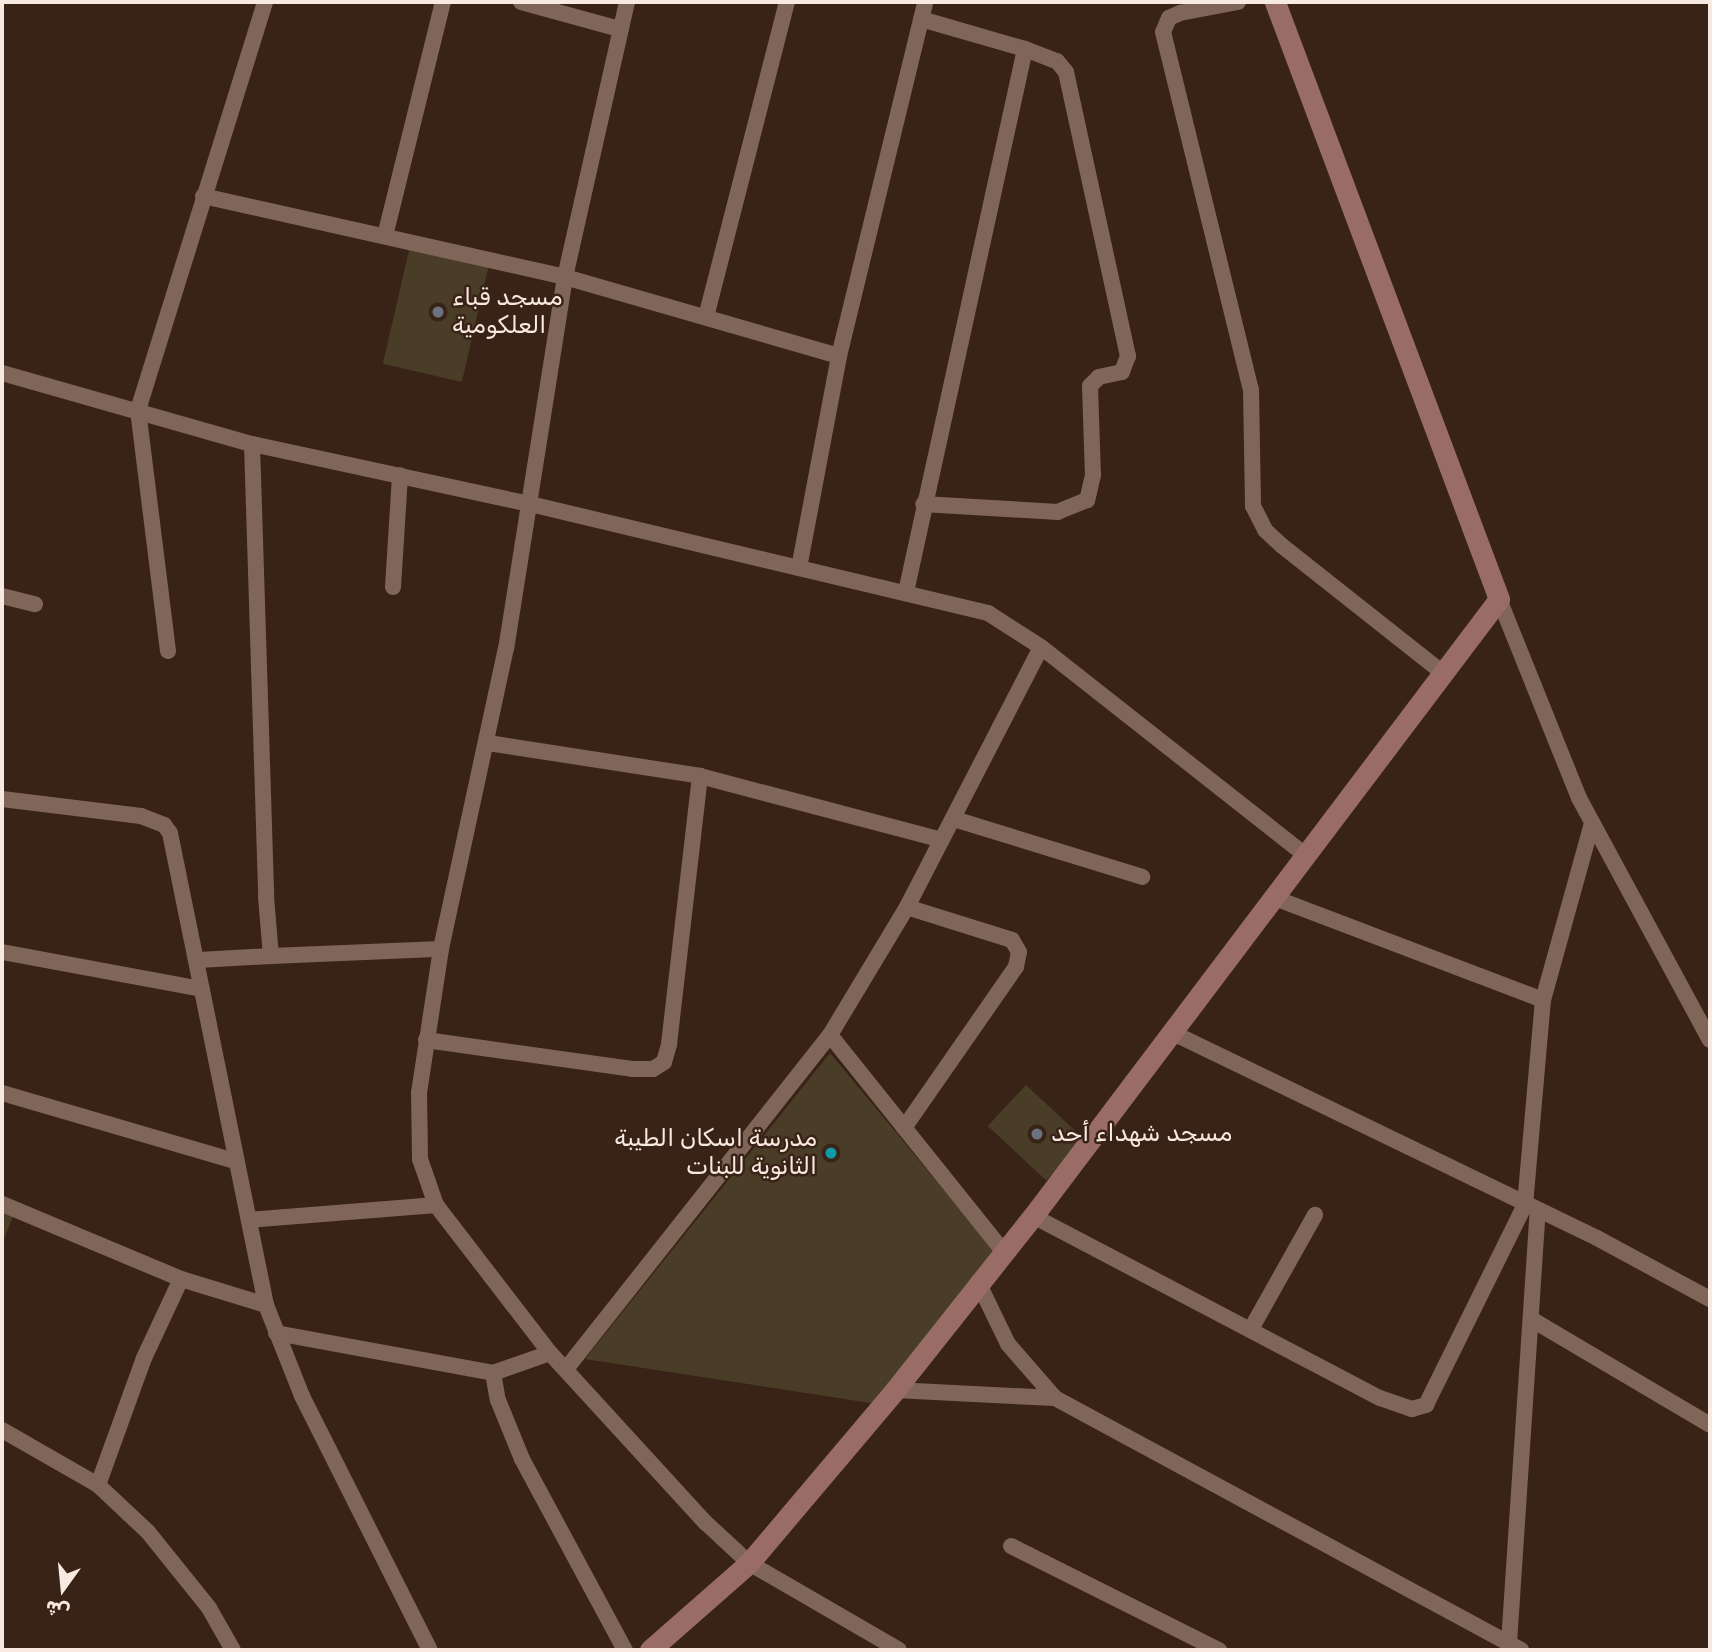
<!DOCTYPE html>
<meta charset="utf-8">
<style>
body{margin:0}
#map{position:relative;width:1712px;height:1652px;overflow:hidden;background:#392317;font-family:Rubik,"Noto Naskh Arabic",sans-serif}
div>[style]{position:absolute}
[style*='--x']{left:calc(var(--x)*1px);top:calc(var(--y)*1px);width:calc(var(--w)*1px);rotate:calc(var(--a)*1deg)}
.building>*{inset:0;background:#4a3d27;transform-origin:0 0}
.street>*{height:16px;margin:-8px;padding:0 8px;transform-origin:8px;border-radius:8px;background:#7f6658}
.secondary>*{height:21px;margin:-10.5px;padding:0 10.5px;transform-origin:10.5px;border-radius:10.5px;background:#996d66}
.dots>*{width:19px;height:19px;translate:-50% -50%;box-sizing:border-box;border:4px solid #392317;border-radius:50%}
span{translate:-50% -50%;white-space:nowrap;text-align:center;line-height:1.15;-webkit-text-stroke:5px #392317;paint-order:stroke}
.poi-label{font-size:24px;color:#f8e9e1}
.left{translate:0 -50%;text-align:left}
.right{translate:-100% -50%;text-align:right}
.frame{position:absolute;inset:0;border:4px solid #f8e9e1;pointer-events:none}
.north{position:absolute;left:28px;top:1554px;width:70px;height:70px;-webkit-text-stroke:5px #392317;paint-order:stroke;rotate:195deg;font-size:19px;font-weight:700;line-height:28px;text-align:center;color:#f8e9e1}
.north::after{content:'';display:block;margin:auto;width:24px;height:32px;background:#f8e9e1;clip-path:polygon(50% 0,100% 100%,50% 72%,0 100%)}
</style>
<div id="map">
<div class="building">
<div style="left:411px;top:242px;width:81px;height:125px;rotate:13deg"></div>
<div style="clip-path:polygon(830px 1053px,996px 1253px,877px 1404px,585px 1359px)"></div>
<div style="left:1026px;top:1085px;width:80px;height:56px;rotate:43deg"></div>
<div style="clip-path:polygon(2px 1211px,13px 1216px,2px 1244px)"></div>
</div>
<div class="street">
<div style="--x:521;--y:2;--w:103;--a:15.3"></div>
<div style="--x:627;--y:2;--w:282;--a:102.7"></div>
<div style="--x:565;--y:277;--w:376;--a:99"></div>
<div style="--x:506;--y:648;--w:308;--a:102.2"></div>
<div style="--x:441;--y:949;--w:146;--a:98.7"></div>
<div style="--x:419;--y:1093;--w:66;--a:89.1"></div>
<div style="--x:420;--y:1159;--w:49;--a:70.8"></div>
<div style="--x:436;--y:1205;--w:187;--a:52.4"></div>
<div style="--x:550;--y:1353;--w:231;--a:47.5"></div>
<div style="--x:706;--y:1523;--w:59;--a:42.9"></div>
<div style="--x:749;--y:1563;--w:173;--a:30.1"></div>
<div style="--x:1238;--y:2;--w:59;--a:169.3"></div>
<div style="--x:1180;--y:13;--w:12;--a:156"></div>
<div style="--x:1169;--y:18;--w:15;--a:113"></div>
<div style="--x:1163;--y:32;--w:368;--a:76.2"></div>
<div style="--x:1251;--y:389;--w:117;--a:89"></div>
<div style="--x:1253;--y:506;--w:27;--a:63"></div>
<div style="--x:1265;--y:530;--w:22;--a:43"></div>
<div style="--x:1281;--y:545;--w:206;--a:38.3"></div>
<div style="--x:921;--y:19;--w:108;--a:16.1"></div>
<div style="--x:1025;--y:49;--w:34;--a:21"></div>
<div style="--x:1057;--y:61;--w:14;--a:51"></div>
<div style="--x:1066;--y:72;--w:291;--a:77.7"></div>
<div style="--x:1128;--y:356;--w:17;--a:111"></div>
<div style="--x:1122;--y:372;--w:24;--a:168"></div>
<div style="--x:1099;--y:377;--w:13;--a:135"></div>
<div style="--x:1090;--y:386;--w:89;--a:88.1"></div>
<div style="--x:1093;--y:475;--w:26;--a:103"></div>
<div style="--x:1087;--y:500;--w:31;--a:158"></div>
<div style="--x:1058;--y:512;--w:135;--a:-176.6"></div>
<div style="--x:203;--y:196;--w:371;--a:12.6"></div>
<div style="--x:565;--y:277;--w:285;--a:16.1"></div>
<div style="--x:385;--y:236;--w:241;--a:-76.1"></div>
<div style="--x:706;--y:317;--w:325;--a:-75.6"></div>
<div style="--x:2;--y:373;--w:260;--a:15.9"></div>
<div style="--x:252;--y:444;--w:280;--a:12.2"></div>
<div style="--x:526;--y:503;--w:475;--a:13.4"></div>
<div style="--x:988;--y:613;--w:63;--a:32.7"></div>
<div style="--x:1041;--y:647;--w:333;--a:38.2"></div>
<div style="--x:252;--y:444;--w:453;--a:88.2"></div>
<div style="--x:266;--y:897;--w:59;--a:85.2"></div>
<div style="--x:271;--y:956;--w:170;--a:-2.4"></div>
<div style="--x:799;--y:568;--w:216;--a:-79.3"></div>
<div style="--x:839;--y:356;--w:364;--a:-76.3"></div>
<div style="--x:393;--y:587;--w:112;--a:-86.4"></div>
<div style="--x:906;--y:592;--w:556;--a:-77.64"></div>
<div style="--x:2;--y:596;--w:34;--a:14"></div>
<div style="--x:1499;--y:599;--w:214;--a:68.1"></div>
<div style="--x:1579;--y:798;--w:275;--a:61.6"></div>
<div style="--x:168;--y:651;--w:243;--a:-97.1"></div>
<div style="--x:138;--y:410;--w:427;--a:-72.7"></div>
<div style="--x:488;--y:743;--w:215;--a:8.8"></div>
<div style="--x:700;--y:776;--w:250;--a:14.8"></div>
<div style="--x:2;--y:799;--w:140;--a:7"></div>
<div style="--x:141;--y:816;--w:25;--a:21"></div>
<div style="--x:164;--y:825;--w:10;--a:53"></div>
<div style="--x:170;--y:833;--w:482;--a:78.5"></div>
<div style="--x:266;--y:1305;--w:98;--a:68.4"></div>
<div style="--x:302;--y:1396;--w:284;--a:63.3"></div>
<div style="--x:954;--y:819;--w:197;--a:17.1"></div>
<div style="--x:1272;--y:897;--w:290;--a:20.8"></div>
<div style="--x:2;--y:952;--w:203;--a:10.5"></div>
<div style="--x:198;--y:960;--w:73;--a:-3.1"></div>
<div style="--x:1171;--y:1032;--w:473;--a:25.8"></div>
<div style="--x:1597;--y:1238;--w:128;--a:28.4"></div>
<div style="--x:830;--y:1035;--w:149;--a:-59"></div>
<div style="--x:907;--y:907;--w:292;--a:-62.7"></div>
<div style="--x:426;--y:1040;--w:208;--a:8"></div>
<div style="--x:632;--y:1069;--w:21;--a:0"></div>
<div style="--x:653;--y:1069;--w:13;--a:-32"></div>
<div style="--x:664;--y:1062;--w:19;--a:-74"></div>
<div style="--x:669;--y:1044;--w:270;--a:-83.4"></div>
<div style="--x:2;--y:1093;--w:242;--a:16.3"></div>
<div style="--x:904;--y:1128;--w:196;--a:-55.2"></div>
<div style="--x:1016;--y:967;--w:15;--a:-79"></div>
<div style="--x:1019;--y:952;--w:14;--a:-120"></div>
<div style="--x:1012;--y:940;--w:110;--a:-162.6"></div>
<div style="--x:2;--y:1204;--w:194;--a:22.7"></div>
<div style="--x:181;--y:1279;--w:89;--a:17"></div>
<div style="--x:1033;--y:1216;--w:392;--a:27.7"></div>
<div style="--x:1380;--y:1398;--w:34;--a:19"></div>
<div style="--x:1412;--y:1409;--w:15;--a:-16"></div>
<div style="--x:1426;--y:1405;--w:223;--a:-63.7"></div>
<div style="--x:1525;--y:1205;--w:206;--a:-85"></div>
<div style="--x:1543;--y:1000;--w:184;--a:-74.5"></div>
<div style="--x:249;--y:1220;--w:188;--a:-4.6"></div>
<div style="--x:978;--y:1282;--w:69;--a:64.2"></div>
<div style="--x:1008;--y:1344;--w:72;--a:49"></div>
<div style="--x:1055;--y:1398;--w:530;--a:28.4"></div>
<div style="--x:1531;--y:1319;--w:208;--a:30.6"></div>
<div style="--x:1251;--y:1329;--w:131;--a:-60.7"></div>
<div style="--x:276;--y:1333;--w:221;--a:10.4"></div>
<div style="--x:550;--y:1353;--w:60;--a:160.7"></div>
<div style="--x:493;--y:1373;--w:27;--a:80"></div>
<div style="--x:498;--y:1400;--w:64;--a:67.9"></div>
<div style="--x:522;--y:1459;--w:217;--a:61.7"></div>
<div style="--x:566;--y:1369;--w:426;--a:-51.7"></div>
<div style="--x:830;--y:1035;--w:277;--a:51.3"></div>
<div style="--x:895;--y:1390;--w:160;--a:2.9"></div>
<div style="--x:2;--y:1430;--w:111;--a:29.8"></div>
<div style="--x:98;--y:1485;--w:69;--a:43.2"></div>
<div style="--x:148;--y:1532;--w:97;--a:51.2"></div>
<div style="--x:209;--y:1608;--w:48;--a:60.3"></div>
<div style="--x:98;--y:1485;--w:135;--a:-70.1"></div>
<div style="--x:144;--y:1358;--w:87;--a:-64.9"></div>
<div style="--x:1011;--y:1546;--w:233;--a:26.6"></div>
<div style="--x:1509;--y:1643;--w:433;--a:-86.2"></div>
</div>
<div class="secondary">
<div style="--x:650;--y:1650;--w:132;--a:-41.3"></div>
<div style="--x:749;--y:1563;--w:226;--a:-49.8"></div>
<div style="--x:895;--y:1390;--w:222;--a:-51.6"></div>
<div style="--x:1033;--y:1216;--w:773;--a:-52.94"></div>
<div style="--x:1499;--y:599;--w:638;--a:-110.57"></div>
</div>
<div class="dots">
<div style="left:438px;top:312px;background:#6b7280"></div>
<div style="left:1037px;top:1134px;background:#6b7280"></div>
<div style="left:831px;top:1153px;background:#0f9aa8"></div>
</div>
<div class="poi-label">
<span class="left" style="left:452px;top:312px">مسجد قباء<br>العلكومية</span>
<span class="left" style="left:1051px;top:1134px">مسجد شهداء أحد</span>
<span class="right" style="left:817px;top:1153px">مدرسة اسكان الطيبة<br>الثانوية للبنات</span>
</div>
<div class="frame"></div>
<div class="north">ش</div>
</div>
